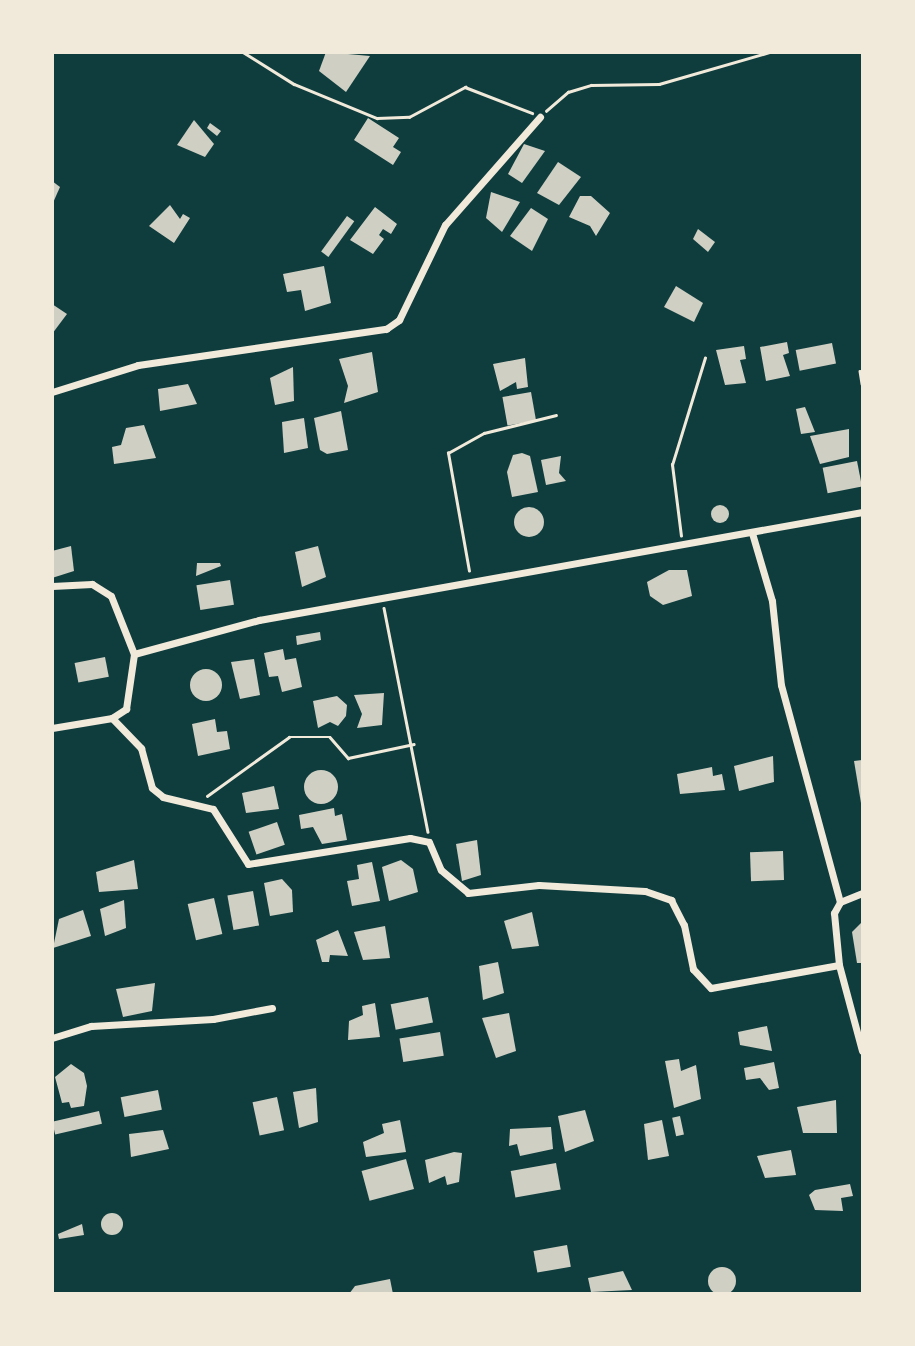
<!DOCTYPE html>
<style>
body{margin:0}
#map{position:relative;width:915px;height:1346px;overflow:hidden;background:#0f3d3e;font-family:"Noto Serif",serif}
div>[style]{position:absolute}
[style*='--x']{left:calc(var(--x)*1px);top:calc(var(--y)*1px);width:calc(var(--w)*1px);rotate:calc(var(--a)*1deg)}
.building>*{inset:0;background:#cfcfc3;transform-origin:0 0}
.round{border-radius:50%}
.path>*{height:2.5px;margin:-1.25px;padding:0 1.25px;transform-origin:1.25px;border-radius:1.25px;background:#f1e9da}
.minor>*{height:7px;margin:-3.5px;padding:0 3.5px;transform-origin:3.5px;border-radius:3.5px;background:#f1e9da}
span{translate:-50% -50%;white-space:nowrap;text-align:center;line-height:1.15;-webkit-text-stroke:6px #f1e9da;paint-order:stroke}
.frame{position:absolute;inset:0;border:54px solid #f1e9da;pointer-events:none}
</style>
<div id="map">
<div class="building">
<div style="clip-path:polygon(326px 52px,370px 56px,346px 92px,319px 71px)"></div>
<div style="clip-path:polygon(368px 118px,399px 138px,393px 147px,401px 152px,393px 165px,354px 140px)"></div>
<div style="clip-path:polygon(194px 120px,214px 144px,205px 157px,177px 145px)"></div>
<div style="clip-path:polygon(210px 123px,221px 131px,217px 136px,207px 128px)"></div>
<div style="clip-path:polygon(524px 144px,545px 151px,522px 183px,508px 174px)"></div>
<div style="clip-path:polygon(558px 162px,581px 177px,559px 205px,537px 193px)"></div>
<div style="clip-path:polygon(52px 181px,60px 187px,52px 205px)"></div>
<div style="clip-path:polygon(491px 192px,520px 202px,502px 232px,486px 218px)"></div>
<div style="clip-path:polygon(580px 196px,591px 196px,610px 213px,596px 236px,590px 226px,569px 217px)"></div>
<div style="clip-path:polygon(170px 205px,180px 219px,183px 214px,190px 218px,174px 243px,149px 226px)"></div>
<div style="clip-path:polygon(375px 207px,397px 224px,391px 234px,383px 229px,379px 235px,384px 239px,373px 254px,350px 240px)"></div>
<div style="clip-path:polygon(531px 208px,548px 219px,532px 251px,510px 236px)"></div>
<div style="left:347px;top:216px;width:9px;height:44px;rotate:36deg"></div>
<div style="clip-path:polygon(698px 229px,715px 242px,708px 252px,693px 239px)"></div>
<div style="clip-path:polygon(324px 266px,331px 303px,305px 311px,301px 290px,287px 292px,283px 274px)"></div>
<div style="clip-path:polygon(676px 286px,703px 303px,694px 322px,664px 307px)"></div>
<div style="clip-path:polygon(52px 304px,67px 314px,52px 334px)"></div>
<div style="clip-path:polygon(787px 342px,789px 353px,783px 355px,790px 376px,766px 381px,760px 347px)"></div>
<div style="left:832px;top:343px;width:21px;height:37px;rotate:79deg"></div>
<div style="clip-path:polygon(744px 346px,746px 359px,740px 360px,746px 383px,725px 385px,716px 350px)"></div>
<div style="clip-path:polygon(372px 352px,378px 392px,344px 403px,348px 386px,339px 359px)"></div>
<div style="clip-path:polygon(525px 358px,528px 387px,517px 389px,516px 382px,500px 391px,493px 364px)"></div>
<div style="clip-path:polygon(293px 367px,294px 401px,275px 405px,270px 378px)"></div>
<div style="clip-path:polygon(188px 384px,197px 404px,160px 411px,158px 389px)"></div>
<div style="left:531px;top:392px;width:29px;height:29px;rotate:80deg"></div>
<div style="clip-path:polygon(805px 407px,815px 432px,801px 434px,796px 409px)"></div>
<div style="clip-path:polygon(341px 411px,348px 450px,327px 454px,320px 450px,314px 418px)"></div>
<div style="clip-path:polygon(304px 418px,308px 448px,284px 453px,282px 422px)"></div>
<div style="clip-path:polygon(144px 425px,156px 458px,114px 464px,112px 447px,121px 445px,126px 428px)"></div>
<div style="clip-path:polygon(849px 429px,849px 457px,820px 464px,810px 436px)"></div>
<div style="clip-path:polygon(522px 453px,530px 456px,538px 492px,512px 497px,507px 472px,513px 455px)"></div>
<div style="clip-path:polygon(561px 456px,559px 473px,566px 481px,546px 485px,541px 460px)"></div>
<div style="left:857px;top:461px;width:26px;height:35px;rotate:79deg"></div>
<div class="round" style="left:711px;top:505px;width:18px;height:18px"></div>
<div class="round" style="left:514px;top:507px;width:30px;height:30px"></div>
<div style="clip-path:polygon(71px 546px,74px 571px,52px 578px,52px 551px)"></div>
<div style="clip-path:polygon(318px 546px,326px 577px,302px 587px,295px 552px)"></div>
<div style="clip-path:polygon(197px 563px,220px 563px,221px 566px,196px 576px)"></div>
<div style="clip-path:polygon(669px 570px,687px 570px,692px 596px,663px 605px,650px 596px,647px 582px)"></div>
<div style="left:230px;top:580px;width:25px;height:34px;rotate:81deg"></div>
<div style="clip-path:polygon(320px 632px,321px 640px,297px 645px,296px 636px)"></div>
<div style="clip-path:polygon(283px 649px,285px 660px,296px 658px,302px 687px,282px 692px,278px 676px,269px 677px,264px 653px)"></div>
<div style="left:105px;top:657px;width:20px;height:31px;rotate:79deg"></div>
<div style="clip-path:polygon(254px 659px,260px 695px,240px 699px,231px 662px)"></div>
<div class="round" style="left:190px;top:669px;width:32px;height:32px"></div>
<div style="clip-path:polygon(384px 693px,382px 725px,357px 728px,362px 714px,354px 695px)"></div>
<div style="clip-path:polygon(337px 696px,347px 705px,346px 716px,338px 726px,330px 722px,318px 728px,313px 701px)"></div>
<div style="clip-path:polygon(215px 719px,217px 732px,227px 731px,230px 749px,198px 756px,192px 724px)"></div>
<div style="clip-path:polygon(773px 756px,774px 782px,739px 791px,734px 766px)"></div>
<div style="clip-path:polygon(862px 760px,862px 802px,861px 803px,854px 761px)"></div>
<div style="clip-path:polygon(712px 767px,713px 776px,722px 774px,725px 790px,680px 794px,677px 774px)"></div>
<div class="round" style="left:304px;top:770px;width:34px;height:34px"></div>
<div style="clip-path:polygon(274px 786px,279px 809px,246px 813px,242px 793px)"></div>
<div style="clip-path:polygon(334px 808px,335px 816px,342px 814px,347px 840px,322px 844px,313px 827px,301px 829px,299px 815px)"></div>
<div style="left:277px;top:822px;width:24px;height:30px;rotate:71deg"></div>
<div style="clip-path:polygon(477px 840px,481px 875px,462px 881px,456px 844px)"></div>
<div style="left:783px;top:851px;width:29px;height:33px;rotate:88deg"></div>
<div style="clip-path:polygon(134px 860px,138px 889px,99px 892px,96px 872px)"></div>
<div style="clip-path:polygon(401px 860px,413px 869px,418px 892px,389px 901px,382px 867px)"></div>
<div style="clip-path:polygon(372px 862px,380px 901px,352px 906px,347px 881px,359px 879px,357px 865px)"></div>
<div style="clip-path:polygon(282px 879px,292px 890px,293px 912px,270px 916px,264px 883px)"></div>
<div style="left:253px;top:891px;width:35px;height:26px;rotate:80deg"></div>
<div style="left:214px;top:898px;width:37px;height:27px;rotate:77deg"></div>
<div style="clip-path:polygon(124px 900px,126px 928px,105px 936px,100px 909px)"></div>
<div style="clip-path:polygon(83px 910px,91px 936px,53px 948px,59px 919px)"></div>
<div style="clip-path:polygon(532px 912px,539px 946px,512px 949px,504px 921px)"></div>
<div style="clip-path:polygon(862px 922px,862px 963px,857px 963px,852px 932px)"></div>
<div style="clip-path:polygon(385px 926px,390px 958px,363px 960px,354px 932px)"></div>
<div style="clip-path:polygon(338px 930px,348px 956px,330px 955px,329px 962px,322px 962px,316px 940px)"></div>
<div style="clip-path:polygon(498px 962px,504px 993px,483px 1000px,479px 966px)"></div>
<div style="clip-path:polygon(155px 983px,152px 1011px,123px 1017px,116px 989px)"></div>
<div style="left:428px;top:997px;width:26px;height:38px;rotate:79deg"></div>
<div style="clip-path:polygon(375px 1003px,380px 1037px,348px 1040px,349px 1021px,363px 1015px,362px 1006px)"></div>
<div style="clip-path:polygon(509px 1013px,516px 1051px,496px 1058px,482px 1018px)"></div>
<div style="clip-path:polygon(767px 1026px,772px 1051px,740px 1045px,738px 1032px)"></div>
<div style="left:440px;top:1032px;width:24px;height:41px;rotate:81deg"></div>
<div style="clip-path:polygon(679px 1059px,681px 1071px,696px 1065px,701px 1099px,674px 1108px,665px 1061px)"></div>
<div style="clip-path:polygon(774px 1062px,779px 1088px,769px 1090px,760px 1078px,746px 1080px,744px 1068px)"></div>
<div style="clip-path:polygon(71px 1064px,84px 1073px,87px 1086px,84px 1106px,71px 1108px,69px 1102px,62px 1103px,55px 1077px)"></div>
<div style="clip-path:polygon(316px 1088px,318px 1122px,299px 1128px,293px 1092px)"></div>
<div style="left:158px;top:1090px;width:20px;height:38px;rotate:79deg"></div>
<div style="left:277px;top:1097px;width:34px;height:25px;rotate:78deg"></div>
<div style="clip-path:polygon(836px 1100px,837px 1133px,803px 1133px,797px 1107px)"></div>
<div style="clip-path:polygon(585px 1110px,594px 1141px,565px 1152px,558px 1116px)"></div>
<div style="left:99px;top:1111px;width:13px;height:48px;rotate:77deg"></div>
<div style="left:680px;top:1116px;width:19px;height:8px;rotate:78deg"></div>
<div style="clip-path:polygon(400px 1120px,406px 1152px,366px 1157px,363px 1142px,384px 1133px,382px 1124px)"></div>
<div style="clip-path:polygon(662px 1120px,669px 1156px,648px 1160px,644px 1124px)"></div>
<div style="clip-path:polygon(551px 1127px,553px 1149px,520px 1156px,517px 1144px,509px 1146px,510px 1129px)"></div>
<div style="clip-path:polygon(163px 1130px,169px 1149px,131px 1157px,129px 1134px)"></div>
<div style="clip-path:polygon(791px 1150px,796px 1175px,765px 1178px,757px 1156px)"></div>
<div style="clip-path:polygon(454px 1152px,462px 1153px,459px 1182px,447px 1185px,445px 1176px,429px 1183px,425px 1160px)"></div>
<div style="left:406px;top:1159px;width:31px;height:46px;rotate:75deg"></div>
<div style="left:556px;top:1163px;width:27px;height:46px;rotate:80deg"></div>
<div style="clip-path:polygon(850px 1184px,853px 1196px,841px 1198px,843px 1211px,815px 1210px,809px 1195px,815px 1190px)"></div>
<div class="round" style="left:101px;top:1213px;width:22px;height:22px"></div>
<div style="clip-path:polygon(82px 1224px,84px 1235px,59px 1239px,58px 1234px)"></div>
<div style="left:567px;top:1245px;width:22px;height:34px;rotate:80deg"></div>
<div class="round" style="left:708px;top:1267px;width:28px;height:28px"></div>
<div style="clip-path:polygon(623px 1271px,632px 1290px,591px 1292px,588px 1278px)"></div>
<div style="clip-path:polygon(390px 1279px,393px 1294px,349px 1294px,355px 1286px)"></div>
</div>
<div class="path">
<div style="--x:243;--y:52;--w:60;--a:32.1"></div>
<div style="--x:294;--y:84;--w:90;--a:22.3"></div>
<div style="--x:377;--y:118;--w:32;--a:-2"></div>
<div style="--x:409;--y:117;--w:64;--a:-28.2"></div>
<div style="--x:465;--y:87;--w:72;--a:21.2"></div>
<div style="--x:787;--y:52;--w:42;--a:0"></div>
<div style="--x:546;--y:111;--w:29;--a:-41"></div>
<div style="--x:568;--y:92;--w:24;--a:-17"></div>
<div style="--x:591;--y:85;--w:68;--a:-0.8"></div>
<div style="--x:659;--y:84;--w:116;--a:-16.1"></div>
<div style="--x:860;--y:371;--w:13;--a:81"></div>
<div style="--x:681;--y:536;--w:72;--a:-97.2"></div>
<div style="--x:672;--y:465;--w:112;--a:-72.9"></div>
<div style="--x:469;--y:571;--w:120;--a:-100.1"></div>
<div style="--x:448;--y:453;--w:41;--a:-29.1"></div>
<div style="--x:484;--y:433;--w:74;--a:-14"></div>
<div style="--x:384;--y:608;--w:228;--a:78.9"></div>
<div style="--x:207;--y:796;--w:101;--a:-35.7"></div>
<div style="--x:289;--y:737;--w:41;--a:0"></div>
<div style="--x:330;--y:737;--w:28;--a:49"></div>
<div style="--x:348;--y:758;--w:67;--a:-12"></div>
</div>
<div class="minor">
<div style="--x:52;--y:392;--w:90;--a:-17.4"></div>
<div style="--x:138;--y:365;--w:251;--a:-8.3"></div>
<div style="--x:386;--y:329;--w:16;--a:-35"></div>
<div style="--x:399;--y:320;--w:106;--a:-64.2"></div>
<div style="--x:445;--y:225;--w:144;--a:-48.7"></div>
<div style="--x:752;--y:533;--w:71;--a:73.6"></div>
<div style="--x:772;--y:601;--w:84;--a:83.9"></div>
<div style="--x:781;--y:685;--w:225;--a:74.8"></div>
<div style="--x:52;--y:586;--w:40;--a:-2.9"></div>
<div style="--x:92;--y:584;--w:22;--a:32"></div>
<div style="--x:111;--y:596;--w:62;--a:68.4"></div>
<div style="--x:112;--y:718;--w:42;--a:46"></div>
<div style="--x:141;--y:748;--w:41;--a:74.6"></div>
<div style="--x:152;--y:788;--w:14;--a:39"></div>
<div style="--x:163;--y:797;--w:51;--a:13.5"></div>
<div style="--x:213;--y:809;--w:65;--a:57.5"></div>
<div style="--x:248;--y:864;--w:164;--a:-9.1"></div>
<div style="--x:410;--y:838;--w:19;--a:12"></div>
<div style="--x:429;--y:842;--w:30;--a:67"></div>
<div style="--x:441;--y:870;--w:35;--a:40"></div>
<div style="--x:468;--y:893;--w:71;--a:-6.4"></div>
<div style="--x:539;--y:885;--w:106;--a:3.2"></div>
<div style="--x:645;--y:891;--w:28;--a:19"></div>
<div style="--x:671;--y:900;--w:28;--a:63"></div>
<div style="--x:684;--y:925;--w:45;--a:78.4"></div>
<div style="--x:693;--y:969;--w:26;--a:47"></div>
<div style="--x:711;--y:988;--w:130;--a:-10.2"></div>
<div style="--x:839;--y:965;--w:89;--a:75"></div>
<div style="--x:52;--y:728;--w:61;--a:-9.5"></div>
<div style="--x:112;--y:718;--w:17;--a:-33"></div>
<div style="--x:126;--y:709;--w:56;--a:-81.7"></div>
<div style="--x:134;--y:654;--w:130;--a:-15.2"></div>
<div style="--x:259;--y:620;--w:613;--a:-10.15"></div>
<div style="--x:839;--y:965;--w:52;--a:-95.5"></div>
<div style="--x:834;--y:913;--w:13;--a:-61"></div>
<div style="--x:840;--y:902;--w:24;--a:-22"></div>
<div style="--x:52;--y:1038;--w:41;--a:-17.1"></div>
<div style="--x:91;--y:1026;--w:122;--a:-3.3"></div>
<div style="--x:213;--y:1019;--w:60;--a:-10.6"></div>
</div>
<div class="frame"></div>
</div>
